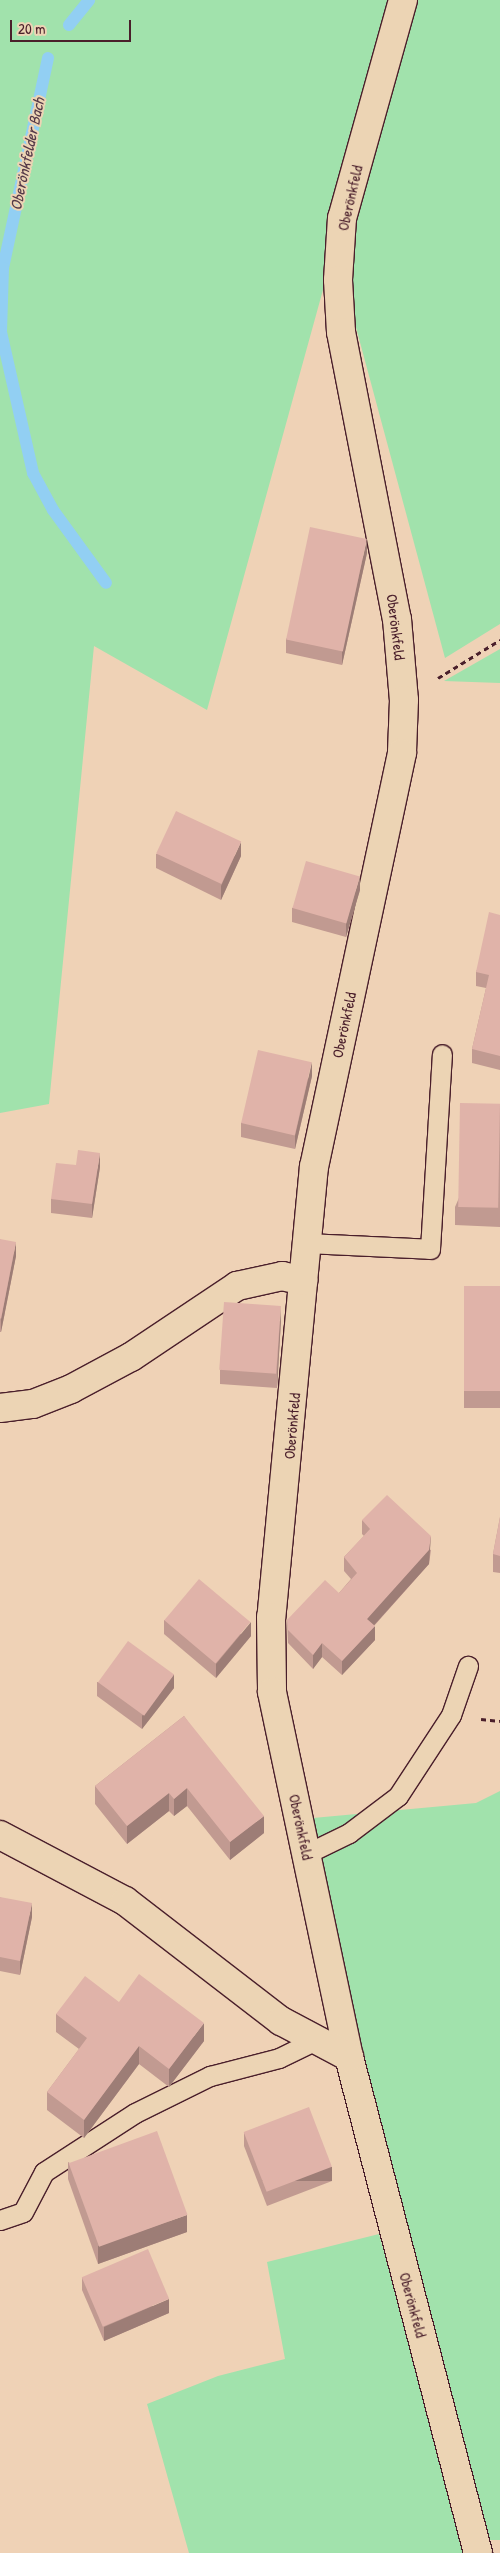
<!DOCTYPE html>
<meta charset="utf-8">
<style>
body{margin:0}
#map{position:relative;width:500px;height:2553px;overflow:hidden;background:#efd2b6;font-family:"Patrick Hand",sans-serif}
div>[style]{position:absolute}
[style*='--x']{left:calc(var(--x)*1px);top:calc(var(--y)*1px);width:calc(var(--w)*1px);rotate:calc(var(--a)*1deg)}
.green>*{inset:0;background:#a1e2ac}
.stream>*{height:12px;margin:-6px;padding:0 6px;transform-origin:6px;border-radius:6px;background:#92cff3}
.path>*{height:3px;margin-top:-1.5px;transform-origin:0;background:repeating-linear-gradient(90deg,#4a1f2b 0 5px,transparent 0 9px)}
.roads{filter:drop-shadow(1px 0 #4a1f2b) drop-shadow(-1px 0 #4a1f2b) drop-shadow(0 1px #4a1f2b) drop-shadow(0 -1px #4a1f2b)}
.service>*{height:19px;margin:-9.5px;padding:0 9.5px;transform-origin:9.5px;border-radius:9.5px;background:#ecd4b4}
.minor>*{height:28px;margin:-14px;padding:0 14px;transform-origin:14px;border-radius:14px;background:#ecd4b4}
.wall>*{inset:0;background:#c19a91;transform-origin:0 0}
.shaded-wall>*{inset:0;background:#9d7d76;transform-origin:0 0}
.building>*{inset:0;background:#e0b3a9;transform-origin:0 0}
span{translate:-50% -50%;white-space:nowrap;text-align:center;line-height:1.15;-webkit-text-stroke:4px #ecd4b4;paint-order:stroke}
.street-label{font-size:15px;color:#4a1f2b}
.water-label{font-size:16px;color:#553949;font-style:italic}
.scale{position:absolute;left:10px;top:20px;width:121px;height:22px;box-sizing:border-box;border:2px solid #4a1f2b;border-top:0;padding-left:6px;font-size:15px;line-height:18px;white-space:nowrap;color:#4a1f2b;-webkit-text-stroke:4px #ecd4b4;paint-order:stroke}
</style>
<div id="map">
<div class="green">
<div style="clip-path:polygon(0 0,403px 0,207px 710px,94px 646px,49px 1104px,0 1113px)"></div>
<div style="clip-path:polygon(415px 0,500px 0,500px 624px,445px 658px,347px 294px,353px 219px)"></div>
<div style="clip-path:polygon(500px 649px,500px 683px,444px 681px)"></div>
<div style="clip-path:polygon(500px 1791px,500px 2540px,482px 2540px,337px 1958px,313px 1818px,476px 1803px)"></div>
<div style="clip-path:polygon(379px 2234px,469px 2553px,189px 2553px,147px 2404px,218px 2376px,285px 2359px,267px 2262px)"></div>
</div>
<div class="stream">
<div style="--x:69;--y:25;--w:32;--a:-51"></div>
<div style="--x:48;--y:58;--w:215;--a:102.1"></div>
<div style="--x:3;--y:268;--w:64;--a:91.8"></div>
<div style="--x:1;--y:332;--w:145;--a:77.2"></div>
<div style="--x:33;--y:473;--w:42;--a:61.6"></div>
<div style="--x:53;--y:510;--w:90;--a:54"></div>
</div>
<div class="path">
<div style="--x:438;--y:678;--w:73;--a:-31.5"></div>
<div style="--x:481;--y:1719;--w:19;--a:6"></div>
</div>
<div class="roads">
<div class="service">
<div style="--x:305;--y:1243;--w:125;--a:2.7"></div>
<div style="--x:430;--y:1249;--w:195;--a:-86.5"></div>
<div style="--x:306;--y:1854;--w:48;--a:-26"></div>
<div style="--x:349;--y:1833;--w:61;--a:-37.1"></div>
<div style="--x:398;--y:1796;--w:97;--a:-56.8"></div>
<div style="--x:451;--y:1715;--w:52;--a:-70.9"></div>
<div style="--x:0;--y:2220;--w:24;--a:-19"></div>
<div style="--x:23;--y:2212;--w:45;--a:-62.3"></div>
<div style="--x:44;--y:2172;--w:108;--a:-33"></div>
<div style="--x:135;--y:2113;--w:84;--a:-26.3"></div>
<div style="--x:210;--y:2076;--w:71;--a:-14.6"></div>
<div style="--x:279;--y:2058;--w:39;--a:-26"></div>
</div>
<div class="minor">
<div style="--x:403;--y:0;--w:226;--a:105.6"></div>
<div style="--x:342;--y:218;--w:62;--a:93.7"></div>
<div style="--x:338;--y:280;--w:52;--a:86.7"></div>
<div style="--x:341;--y:332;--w:292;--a:79"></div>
<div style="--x:397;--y:619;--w:81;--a:85.1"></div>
<div style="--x:404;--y:700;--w:53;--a:92.2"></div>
<div style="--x:402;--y:753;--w:422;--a:102"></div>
<div style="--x:314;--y:1166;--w:453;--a:95.4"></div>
<div style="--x:271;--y:1617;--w:75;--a:89.2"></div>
<div style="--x:272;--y:1692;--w:373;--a:78.1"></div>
<div style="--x:349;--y:2057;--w:513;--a:75.42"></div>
<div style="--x:0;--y:1408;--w:33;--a:-7"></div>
<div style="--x:33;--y:1404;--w:41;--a:-21.5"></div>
<div style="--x:71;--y:1389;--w:68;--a:-28.1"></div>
<div style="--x:131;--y:1357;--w:128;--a:-33.8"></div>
<div style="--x:237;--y:1286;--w:46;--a:-12.5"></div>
<div style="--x:282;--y:1276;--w:22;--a:13"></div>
<div style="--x:0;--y:1835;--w:141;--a:27.8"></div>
<div style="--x:125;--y:1901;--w:197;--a:37.6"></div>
<div style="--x:281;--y:2021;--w:77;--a:27.9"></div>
</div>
</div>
<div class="wall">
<div style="clip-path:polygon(367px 553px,342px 665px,286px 653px,286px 639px)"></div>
<div style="clip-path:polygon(156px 854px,241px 856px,221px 900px,156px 868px)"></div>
<div style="clip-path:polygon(360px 890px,346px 937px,292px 922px,292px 908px)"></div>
<div style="clip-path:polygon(500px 915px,500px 1070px,472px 1063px,472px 1049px,486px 988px,476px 986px,476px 972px)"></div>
<div style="clip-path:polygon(312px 1076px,295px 1149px,241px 1137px,241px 1123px)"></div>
<div style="clip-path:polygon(500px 1104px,500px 1227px,455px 1225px,455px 1207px)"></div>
<div style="clip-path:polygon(100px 1167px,92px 1218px,51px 1213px,51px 1199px)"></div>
<div style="clip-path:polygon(0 1239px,16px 1256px,1px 1332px,0 1332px)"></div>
<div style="left:464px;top:1286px;width:36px;height:122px"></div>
<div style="clip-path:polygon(281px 1320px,277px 1388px,220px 1384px,220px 1370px)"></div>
<div style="clip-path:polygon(500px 1517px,500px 1573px,493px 1572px,493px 1554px)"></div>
<div style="clip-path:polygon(362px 1520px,431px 1550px,429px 1564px,374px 1626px,375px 1640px,342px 1675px,322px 1657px,313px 1669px,288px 1643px,287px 1620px,339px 1593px,351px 1579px,344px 1571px,344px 1557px,364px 1536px,362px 1534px)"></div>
<div style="clip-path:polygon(164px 1620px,251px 1636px,216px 1678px,164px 1634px)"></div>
<div style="clip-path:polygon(97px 1682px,174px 1688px,142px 1729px,97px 1696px)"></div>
<div style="clip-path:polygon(184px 1716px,264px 1833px,230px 1860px,187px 1806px,174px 1816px,169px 1811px,127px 1844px,95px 1804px,95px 1786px)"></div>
<div style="clip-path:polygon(0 1897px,32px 1917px,20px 1975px,0 1971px)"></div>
<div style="clip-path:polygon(119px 2002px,204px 2041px,169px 2087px,139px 2064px,84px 2138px,47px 2110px,47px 2092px,79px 2049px,56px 2032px,56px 2014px)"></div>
<div style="clip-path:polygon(244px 2133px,332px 2181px,267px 2206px,244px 2146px)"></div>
<div style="clip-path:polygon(68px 2162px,187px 2232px,98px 2264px,68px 2179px)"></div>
<div style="clip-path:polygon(82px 2277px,169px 2313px,104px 2341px,82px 2290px)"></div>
</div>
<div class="shaded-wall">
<div style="clip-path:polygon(367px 539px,367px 553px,342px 665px,342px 651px)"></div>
<div style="clip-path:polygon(241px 842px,241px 856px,221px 900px,221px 886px)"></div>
<div style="clip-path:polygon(360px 876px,360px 890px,346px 937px,346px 923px)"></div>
<div style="clip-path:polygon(312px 1062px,312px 1076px,295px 1149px,295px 1136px)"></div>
<div style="clip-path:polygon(100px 1153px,100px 1167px,92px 1218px,92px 1204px)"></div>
<div style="clip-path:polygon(16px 1242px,16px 1256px,1px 1332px,1px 1319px)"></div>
<div style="clip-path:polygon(281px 1306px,281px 1320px,277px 1388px,277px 1374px)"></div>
<div style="clip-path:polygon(431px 1536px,429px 1564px,367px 1633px,367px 1619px)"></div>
<div style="clip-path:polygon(251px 1622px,251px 1636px,216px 1678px,216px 1664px)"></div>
<div style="clip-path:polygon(375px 1626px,375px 1640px,342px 1675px,342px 1661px)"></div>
<div style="clip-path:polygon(322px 1643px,322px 1657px,313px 1669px,313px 1655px)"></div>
<div style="clip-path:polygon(174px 1674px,174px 1688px,142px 1729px,142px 1716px)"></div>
<div style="clip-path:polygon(187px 1788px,187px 1806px,174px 1816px,174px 1799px)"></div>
<div style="clip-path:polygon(169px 1793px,169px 1811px,127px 1844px,127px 1826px)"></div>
<div style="clip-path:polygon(264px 1816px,264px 1833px,230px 1860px,230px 1842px)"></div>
<div style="clip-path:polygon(32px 1903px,32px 1917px,20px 1975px,20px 1961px)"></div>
<div style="clip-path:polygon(204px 2023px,204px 2041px,169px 2087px,169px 2069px)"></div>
<div style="clip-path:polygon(139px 2046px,139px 2064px,84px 2138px,84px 2120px)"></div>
<div style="left:332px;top:2167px;width:14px;height:70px;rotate:90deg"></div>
<div style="clip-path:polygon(187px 2215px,187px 2232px,98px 2264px,98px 2246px)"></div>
<div style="clip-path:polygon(169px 2299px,169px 2313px,104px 2341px,104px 2327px)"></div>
</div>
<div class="building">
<div style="left:310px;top:527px;width:58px;height:115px;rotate:12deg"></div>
<div style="left:176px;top:811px;width:72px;height:47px;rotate:25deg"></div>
<div style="left:306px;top:861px;width:56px;height:49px;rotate:16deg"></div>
<div style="clip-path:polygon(489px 912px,500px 915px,500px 1056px,472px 1049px,489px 975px,476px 972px)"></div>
<div style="left:258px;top:1050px;width:55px;height:75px;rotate:13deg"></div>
<div style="left:460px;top:1103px;width:40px;height:104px;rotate:1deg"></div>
<div style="clip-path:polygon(78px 1150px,100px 1153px,92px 1204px,51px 1199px,56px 1163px,76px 1165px)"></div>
<div style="clip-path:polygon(0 1239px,16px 1242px,1px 1319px,0 1318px)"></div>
<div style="left:464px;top:1286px;width:36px;height:105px"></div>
<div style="left:224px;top:1302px;width:57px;height:68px;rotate:4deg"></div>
<div style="clip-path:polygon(387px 1495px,431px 1536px,429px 1550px,367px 1619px,375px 1626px,342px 1661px,322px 1643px,313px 1655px,288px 1630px,287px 1620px,325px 1580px,339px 1593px,357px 1573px,344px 1557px,370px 1529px,362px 1520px)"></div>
<div style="clip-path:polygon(500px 1517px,500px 1556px,493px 1554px)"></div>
<div style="left:199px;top:1579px;width:67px;height:54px;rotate:40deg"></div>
<div style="left:128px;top:1641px;width:57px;height:51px;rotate:36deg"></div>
<div style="clip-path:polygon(184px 1716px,264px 1816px,230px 1842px,187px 1788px,174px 1799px,169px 1793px,127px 1826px,95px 1786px)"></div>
<div style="clip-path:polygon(0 1897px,32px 1903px,20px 1961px,0 1957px)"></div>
<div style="clip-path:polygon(139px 1974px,204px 2023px,169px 2069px,139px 2046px,84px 2120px,47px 2092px,87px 2038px,56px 2014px,85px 1976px,119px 2002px)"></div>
<div style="left:309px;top:2107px;width:64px;height:70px;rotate:69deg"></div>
<div style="left:157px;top:2131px;width:89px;height:94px;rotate:70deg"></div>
<div style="left:148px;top:2249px;width:54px;height:72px;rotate:67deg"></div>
</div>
<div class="street-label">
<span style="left:350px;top:198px;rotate:-77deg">Oberönkfeld</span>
<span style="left:396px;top:627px;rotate:83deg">Oberönkfeld</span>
<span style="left:344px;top:1025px;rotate:-78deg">Oberönkfeld</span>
<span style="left:292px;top:1426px;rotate:-85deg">Oberönkfeld</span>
<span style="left:301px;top:1827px;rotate:78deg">Oberönkfeld</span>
<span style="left:413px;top:2305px;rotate:75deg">Oberönkfeld</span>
</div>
<div class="water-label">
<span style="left:27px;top:154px;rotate:-78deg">Oberönkfelder Bach</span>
</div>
<div class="scale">20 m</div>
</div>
